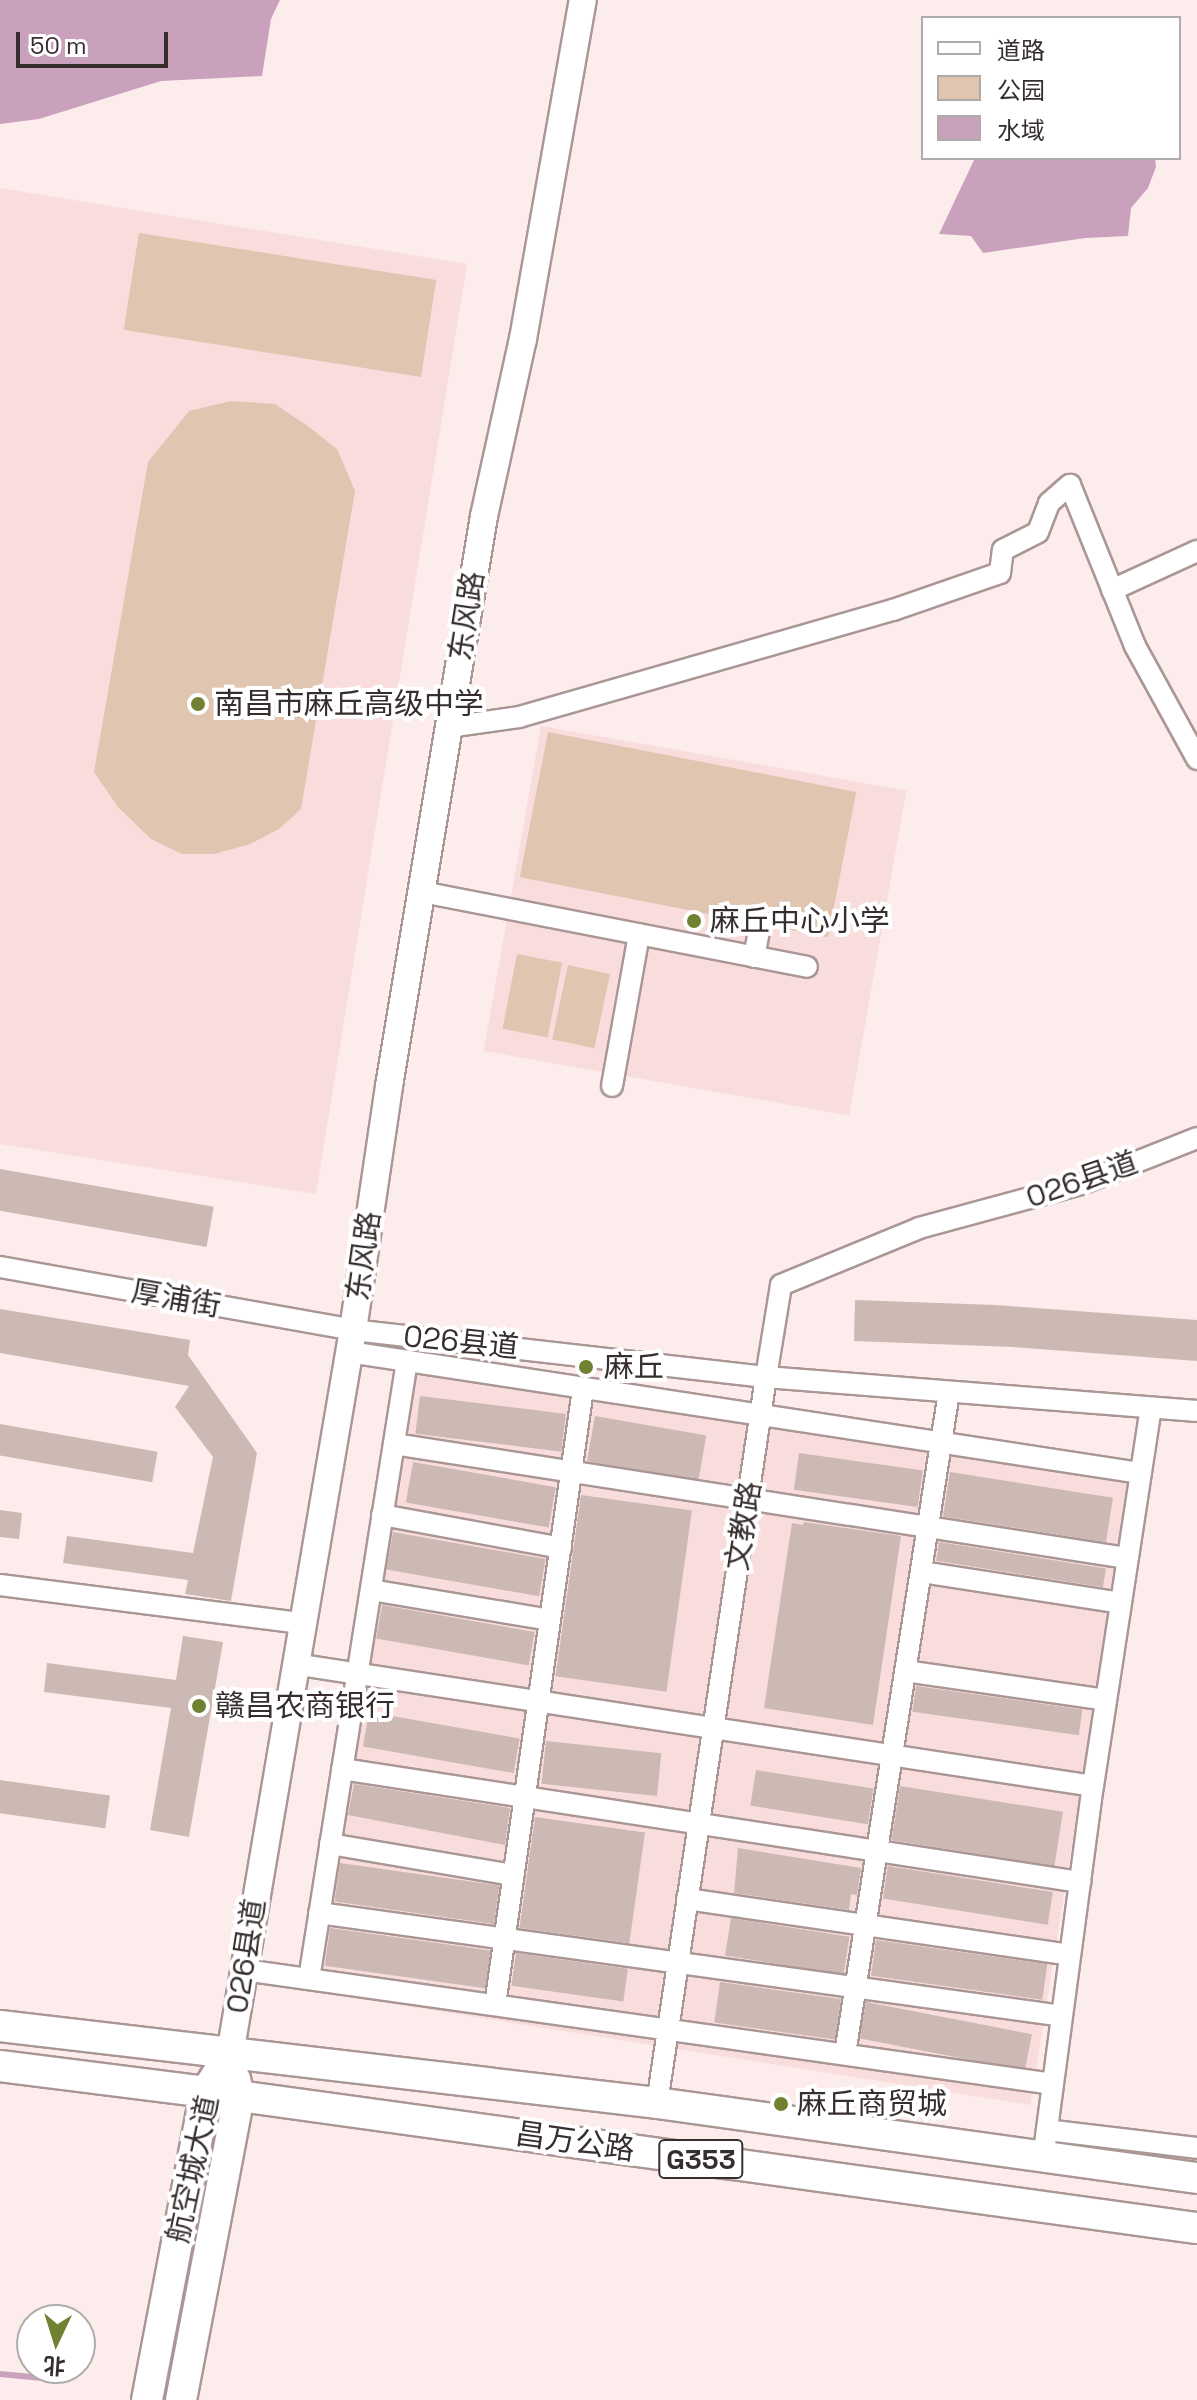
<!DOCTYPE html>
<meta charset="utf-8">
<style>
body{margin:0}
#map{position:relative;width:1197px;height:2400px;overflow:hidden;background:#fdecec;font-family:"Space Grotesk","Noto Sans SC",sans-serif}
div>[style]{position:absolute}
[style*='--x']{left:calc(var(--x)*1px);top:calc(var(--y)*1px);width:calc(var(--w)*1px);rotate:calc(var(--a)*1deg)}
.built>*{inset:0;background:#f9dcdc;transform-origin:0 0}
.green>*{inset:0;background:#e0c5b0;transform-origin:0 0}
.water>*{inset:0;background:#c9a1bd}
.stream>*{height:6px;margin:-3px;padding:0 3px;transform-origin:3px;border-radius:3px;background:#c9a1bd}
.building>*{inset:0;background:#ccb9b4;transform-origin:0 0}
.roads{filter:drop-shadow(2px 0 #a99695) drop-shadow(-2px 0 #a99695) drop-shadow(0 2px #a99695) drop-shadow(0 -2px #a99695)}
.minor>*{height:20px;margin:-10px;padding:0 10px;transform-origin:10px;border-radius:10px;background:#fff}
.major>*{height:26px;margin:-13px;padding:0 13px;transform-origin:13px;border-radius:13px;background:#fff}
.highway>*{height:30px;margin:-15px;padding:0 15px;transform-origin:15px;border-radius:15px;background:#fff}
.dots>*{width:22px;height:22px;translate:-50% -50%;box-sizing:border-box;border:4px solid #fff;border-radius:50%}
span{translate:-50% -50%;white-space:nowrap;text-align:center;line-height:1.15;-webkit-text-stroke:8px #fff;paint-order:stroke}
.shield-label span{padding:2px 6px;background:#fff;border:2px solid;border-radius:6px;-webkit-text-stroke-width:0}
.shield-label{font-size:28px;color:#362e2e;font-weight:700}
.street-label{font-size:30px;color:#362e2e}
.poi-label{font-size:30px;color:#362e2e}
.left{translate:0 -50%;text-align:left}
.legend{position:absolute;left:921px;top:16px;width:260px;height:144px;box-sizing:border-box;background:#fff;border:2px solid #afabab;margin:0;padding:10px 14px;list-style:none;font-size:24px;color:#362e2e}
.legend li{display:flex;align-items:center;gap:16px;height:40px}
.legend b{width:40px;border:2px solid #afabab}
.north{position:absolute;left:16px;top:2304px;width:80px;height:80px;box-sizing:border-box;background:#fff;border:2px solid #afabab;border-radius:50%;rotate:184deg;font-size:22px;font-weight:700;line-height:32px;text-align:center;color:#362e2e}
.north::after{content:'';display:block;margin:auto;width:28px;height:36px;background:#708232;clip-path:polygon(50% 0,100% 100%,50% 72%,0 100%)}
.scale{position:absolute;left:16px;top:32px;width:152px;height:36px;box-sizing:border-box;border:4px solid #362e2e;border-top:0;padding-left:10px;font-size:24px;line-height:28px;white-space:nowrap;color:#362e2e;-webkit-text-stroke:6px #fff;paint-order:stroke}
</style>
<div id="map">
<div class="built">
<div style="clip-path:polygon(0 188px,467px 264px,316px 1194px,0 1144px)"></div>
<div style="left:541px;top:726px;width:371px;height:330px;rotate:10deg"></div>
<div style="left:417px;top:1370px;width:721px;height:630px;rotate:9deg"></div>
</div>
<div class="green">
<div style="left:139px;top:233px;width:301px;height:98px;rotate:9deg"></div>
<div style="clip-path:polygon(231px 401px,275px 404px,309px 427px,337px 449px,355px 491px,301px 809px,279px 829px,250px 844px,214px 854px,182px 854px,151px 839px,118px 807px,94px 772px,148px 462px,189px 411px)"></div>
<div style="left:548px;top:732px;width:314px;height:148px;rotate:11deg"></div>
<div style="left:517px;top:954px;width:46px;height:76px;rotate:11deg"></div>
<div style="left:568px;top:965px;width:43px;height:76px;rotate:12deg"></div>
</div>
<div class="water">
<div style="clip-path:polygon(0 0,280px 0,271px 19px,262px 76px,161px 81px,39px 119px,0 124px)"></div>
<div style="clip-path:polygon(975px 158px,1155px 158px,1156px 167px,1148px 188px,1131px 208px,1128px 236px,1085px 238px,983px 253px,971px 236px,939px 234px)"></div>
</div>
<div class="stream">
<div style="--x:0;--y:2374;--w:53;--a:5.4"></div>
</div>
<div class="building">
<div style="left:0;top:1169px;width:217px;height:41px;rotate:10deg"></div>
<div style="clip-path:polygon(855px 1300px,995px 1305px,1197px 1320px,1197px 1361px,1013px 1347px,854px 1341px)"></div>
<div style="clip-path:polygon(0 1309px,190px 1340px,188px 1355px,257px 1453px,231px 1601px,185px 1594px,188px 1580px,63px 1563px,67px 1536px,193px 1553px,213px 1457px,175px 1407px,189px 1386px,0 1353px)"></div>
<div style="left:420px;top:1396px;width:147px;height:38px;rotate:7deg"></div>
<div style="left:595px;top:1416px;width:113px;height:46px;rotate:10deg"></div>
<div style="left:0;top:1424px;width:160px;height:31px;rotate:10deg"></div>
<div style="left:799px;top:1453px;width:125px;height:37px;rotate:8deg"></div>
<div style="left:413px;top:1462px;width:145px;height:41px;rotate:10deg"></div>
<div style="left:950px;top:1472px;width:165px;height:45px;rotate:9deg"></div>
<div style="left:581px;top:1495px;width:112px;height:183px;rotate:8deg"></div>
<div style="clip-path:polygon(0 1510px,22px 1513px,19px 1539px,0 1537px)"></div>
<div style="clip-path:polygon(804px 1522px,901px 1536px,873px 1725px,764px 1708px,792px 1523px,803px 1525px)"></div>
<div style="left:393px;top:1532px;width:155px;height:38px;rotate:10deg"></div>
<div style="left:939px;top:1542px;width:169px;height:19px;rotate:9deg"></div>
<div style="left:382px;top:1605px;width:155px;height:34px;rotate:10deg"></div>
<div style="clip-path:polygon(183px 1636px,223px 1642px,189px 1837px,150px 1830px,171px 1708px,44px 1692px,47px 1663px,176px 1680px)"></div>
<div style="left:916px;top:1686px;width:168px;height:26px;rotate:8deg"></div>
<div style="left:369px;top:1712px;width:153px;height:35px;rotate:10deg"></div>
<div style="left:546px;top:1741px;width:116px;height:43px;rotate:6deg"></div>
<div style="left:756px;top:1770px;width:119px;height:36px;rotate:9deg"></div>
<div style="left:0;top:1780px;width:111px;height:33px;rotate:8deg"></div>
<div style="clip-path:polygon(354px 1784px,510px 1808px,505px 1845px,348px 1815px)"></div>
<div style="left:900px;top:1786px;width:165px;height:55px;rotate:9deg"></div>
<div style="left:535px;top:1817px;width:111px;height:112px;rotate:8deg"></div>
<div style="clip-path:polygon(738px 1848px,861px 1868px,857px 1895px,851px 1894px,849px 1910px,734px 1893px)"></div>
<div style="left:340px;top:1863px;width:161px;height:39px;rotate:8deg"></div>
<div style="left:888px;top:1866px;width:167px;height:33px;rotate:9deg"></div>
<div style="left:731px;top:1918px;width:120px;height:38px;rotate:9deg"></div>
<div style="left:330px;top:1928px;width:162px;height:38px;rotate:8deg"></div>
<div style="left:876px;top:1940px;width:173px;height:36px;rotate:8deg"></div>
<div style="left:516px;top:1953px;width:113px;height:33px;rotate:8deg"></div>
<div style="left:720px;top:1982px;width:122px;height:41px;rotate:8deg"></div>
<div style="left:866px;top:2002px;width:169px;height:37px;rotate:11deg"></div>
</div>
<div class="roads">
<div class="minor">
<div style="--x:1112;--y:590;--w:94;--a:-24.6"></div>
<div style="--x:449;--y:727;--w:71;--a:-8.1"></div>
<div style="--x:519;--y:717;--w:389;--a:-16"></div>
<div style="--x:893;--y:610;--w:113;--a:-19.1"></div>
<div style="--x:1000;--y:573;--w:23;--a:-83"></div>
<div style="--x:1003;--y:550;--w:39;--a:-27"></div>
<div style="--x:1038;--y:532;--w:31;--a:-69"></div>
<div style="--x:1049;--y:503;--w:28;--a:-41"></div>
<div style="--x:1070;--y:485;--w:174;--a:68"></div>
<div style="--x:1135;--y:646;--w:129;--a:61.2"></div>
<div style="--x:422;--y:892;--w:392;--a:11"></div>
<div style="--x:754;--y:957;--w:38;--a:-79"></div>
<div style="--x:612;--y:1086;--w:154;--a:-79.9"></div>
<div style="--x:0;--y:1267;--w:359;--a:10.1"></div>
<div style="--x:353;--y:1330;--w:416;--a:6.5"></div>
<div style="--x:766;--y:1377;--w:93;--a:-80.7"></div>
<div style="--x:781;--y:1285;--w:149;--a:-22.4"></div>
<div style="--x:919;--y:1228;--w:168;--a:-15.2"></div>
<div style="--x:1081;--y:1184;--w:125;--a:-21.6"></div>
<div style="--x:349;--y:1352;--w:801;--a:8.69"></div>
<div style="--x:394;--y:1444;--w:742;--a:8.84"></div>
<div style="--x:382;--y:1515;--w:182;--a:10.4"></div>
<div style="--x:921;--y:1572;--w:202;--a:8.8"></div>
<div style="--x:0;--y:1585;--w:304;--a:7.2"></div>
<div style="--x:371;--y:1590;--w:181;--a:9.5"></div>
<div style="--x:294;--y:1664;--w:808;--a:8.68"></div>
<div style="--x:905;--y:1671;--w:203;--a:8.2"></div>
<div style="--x:342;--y:1769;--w:747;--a:8.71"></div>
<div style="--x:330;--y:1844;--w:186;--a:9.6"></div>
<div style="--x:687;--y:1899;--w:387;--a:8.3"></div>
<div style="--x:319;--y:1913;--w:750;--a:7.89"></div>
<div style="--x:244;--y:1970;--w:817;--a:8.02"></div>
<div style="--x:309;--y:1979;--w:626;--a:-80.99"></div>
<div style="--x:495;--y:2005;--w:622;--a:-81.87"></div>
<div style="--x:845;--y:2054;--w:670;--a:-81.07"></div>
<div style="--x:657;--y:2103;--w:734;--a:-81.46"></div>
<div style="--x:766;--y:1377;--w:432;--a:4.5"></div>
<div style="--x:1047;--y:2130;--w:151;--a:6.8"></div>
<div style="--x:1043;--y:2159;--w:376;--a:-82.4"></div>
<div style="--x:1093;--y:1786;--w:382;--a:-81.3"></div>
</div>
<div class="major">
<div style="--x:230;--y:2054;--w:734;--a:-80.36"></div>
<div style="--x:353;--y:1330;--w:247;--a:-81.6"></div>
<div style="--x:389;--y:1086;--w:578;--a:-80.54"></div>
<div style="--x:484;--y:516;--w:181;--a:-77.6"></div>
<div style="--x:523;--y:339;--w:344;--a:-80"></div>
</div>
<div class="highway">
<div style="--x:0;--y:2026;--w:661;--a:6.68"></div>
<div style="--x:657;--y:2103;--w:545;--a:7.91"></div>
<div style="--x:0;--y:2066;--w:241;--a:7.2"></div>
<div style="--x:239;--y:2096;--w:967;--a:7.85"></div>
<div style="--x:147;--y:2400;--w:314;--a:-79.2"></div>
<div style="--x:206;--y:2092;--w:19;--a:-58"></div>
<div style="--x:181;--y:2400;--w:309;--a:-79.2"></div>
<div style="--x:239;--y:2096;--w:17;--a:-103"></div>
</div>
</div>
<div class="dots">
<div style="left:198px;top:704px;background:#708232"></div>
<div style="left:694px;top:921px;background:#708232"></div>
<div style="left:586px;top:1367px;background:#708232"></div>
<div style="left:199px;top:1706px;background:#708232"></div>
<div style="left:781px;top:2104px;background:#708232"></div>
</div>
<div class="shield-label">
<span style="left:701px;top:2159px">G353</span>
</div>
<div class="street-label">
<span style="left:467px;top:616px;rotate:-81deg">东风路</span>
<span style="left:1082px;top:1180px;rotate:-19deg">026县道</span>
<span style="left:364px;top:1256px;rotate:-82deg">东风路</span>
<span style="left:176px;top:1299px;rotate:10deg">厚浦街</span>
<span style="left:461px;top:1342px;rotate:6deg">026县道</span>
<span style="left:744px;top:1526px;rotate:-81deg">文教路</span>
<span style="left:246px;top:1956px;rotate:-81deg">026县道</span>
<span style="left:575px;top:2142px;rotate:8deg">昌万公路</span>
<span style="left:193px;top:2169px;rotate:-78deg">航空城大道</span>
</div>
<div class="poi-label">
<span class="left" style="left:214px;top:704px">南昌市麻丘高级中学</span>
<span class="left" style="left:710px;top:921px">麻丘中心小学</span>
<span class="left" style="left:604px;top:1367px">麻丘</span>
<span class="left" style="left:215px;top:1706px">赣昌农商银行</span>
<span class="left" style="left:797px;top:2104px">麻丘商贸城</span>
</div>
<ul class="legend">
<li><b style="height:10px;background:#fff"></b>道路</li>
<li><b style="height:22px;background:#e0c5b0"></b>公园</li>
<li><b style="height:22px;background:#c9a1bd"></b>水域</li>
</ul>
<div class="north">北</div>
<div class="scale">50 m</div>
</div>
